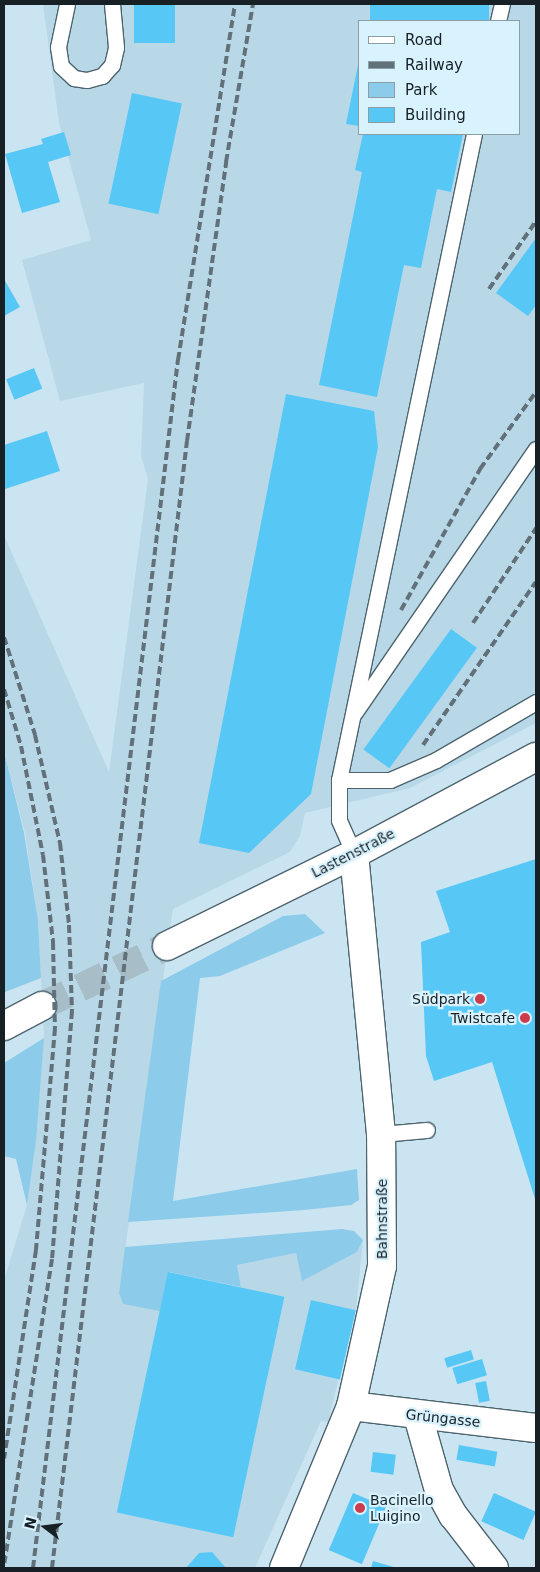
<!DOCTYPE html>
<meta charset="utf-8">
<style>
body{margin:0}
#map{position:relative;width:540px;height:1572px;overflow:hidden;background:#cbe4f1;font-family:"DejaVu Sans",sans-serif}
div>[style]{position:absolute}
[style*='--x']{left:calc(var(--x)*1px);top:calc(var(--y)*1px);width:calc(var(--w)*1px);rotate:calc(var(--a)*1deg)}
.built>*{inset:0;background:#b8d8e8}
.green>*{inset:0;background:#8ccbe9}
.building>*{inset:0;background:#57c7f6;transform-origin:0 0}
.secondary-tunnel>*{height:28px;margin-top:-14px;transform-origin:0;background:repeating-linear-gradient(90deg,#a7bdc8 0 28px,transparent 0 42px)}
.roads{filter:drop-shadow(1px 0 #4d646e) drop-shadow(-1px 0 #4d646e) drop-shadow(0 1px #4d646e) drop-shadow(0 -1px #4d646e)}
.lane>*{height:15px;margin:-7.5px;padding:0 7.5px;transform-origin:7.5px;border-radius:7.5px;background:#fff}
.street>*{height:28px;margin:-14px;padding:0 14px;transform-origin:14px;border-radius:14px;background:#fff}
.secondary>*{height:28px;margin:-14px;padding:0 14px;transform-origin:14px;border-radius:14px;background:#fff}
.rail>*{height:4px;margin-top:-2px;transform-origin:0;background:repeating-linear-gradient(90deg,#617079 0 8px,transparent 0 12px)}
.dots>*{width:14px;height:14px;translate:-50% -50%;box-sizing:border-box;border:2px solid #d8f2fe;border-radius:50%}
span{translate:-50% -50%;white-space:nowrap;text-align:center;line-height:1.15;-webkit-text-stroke:4.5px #d8f2fe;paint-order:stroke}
.street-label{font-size:14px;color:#172025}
.poi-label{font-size:14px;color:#172025}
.right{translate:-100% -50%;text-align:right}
.left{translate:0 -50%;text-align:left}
.frame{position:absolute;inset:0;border:5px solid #172025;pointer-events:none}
.legend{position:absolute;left:358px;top:20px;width:162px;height:115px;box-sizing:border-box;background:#d8f2fe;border:1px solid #8b9ea7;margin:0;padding:6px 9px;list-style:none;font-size:15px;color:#172025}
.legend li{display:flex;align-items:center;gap:10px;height:25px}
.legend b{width:25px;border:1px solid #8b9ea7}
.north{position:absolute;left:20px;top:1502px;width:50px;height:50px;-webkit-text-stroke:4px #d8f2fe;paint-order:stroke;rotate:285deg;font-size:14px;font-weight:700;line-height:20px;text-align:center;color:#172025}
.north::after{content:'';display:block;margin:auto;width:18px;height:22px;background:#172025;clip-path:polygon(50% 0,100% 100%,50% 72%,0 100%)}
</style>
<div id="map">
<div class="built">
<div style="clip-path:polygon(evenodd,43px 4px,536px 4px,536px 723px,410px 788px,305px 813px,300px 836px,290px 852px,173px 909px,172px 915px,119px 1293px,168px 1272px,241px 1287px,237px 1265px,296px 1253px,302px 1280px,357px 1252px,363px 1240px,356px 1310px,328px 1422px,321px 1421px,255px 1568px,4px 1568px,4px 1280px,27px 1205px,44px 1034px,38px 920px,25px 833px,4px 751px,4px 535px,109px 772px,148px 479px,141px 456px,144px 383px,60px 401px,22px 260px,91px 240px,59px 123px,43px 4px,359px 21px,519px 21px,519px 134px,359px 134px,359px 21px)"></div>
</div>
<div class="green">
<div style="clip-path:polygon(4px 751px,24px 833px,38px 920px,41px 978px,5px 992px)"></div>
<div style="clip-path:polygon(305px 914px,325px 933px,220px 976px,200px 978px,173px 1201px,357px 1169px,359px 1200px,351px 1205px,304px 1210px,128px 1222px,161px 981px,283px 916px)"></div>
<div style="clip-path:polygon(44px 1038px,36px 1140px,27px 1205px,16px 1159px,4px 1156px,4px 1063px)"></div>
<div style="clip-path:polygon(342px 1229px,354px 1231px,363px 1240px,357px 1252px,302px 1281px,296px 1253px,237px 1265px,241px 1287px,169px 1272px,160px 1311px,123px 1304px,119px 1293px,125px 1247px)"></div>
</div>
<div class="building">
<div style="left:134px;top:4px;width:41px;height:39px"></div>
<div style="left:370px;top:4px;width:119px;height:17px"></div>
<div style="clip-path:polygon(358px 65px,359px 65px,359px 126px,346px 124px)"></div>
<div style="left:132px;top:93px;width:51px;height:113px;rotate:12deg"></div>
<div style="clip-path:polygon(64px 132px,71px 155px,48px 162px,60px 202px,22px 213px,5px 154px,43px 144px,41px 139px)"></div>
<div style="clip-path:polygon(363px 134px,463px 134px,451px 192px,437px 189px,421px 268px,404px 265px,377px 397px,319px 385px,362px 172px,355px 170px)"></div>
<div style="clip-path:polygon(536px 238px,536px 305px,528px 316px,496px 293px)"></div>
<div style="clip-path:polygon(4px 279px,20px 307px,4px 316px)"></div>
<div style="left:34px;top:368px;width:22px;height:30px;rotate:68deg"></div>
<div style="clip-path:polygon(286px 394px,374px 411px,378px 447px,311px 794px,249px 853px,199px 843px)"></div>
<div style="clip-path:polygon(47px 431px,60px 471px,5px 489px,4px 445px)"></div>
<div style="left:451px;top:629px;width:32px;height:149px;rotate:36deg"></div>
<div style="clip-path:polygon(536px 859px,536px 1202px,492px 1062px,434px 1081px,426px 1056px,421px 942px,450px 932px,436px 891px)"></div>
<div style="left:168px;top:1272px;width:119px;height:246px;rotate:12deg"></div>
<div style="left:311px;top:1300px;width:46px;height:71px;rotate:13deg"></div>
<div style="left:471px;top:1350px;width:10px;height:28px;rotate:73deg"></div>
<div style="left:482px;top:1359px;width:17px;height:31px;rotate:73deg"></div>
<div style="left:486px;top:1381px;width:20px;height:11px;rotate:79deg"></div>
<div style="left:459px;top:1445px;width:39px;height:15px;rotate:10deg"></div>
<div style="left:373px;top:1452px;width:23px;height:20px;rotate:7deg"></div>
<div style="left:353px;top:1493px;width:36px;height:62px;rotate:23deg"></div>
<div style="left:494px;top:1493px;width:46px;height:31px;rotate:24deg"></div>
<div style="clip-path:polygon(212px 1552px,226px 1568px,186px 1568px,199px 1553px)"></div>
<div style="clip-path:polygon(373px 1561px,397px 1568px,371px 1568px)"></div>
</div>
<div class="secondary-tunnel">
<div style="--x:42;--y:1006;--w:139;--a:-25.6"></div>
</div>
<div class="roads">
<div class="lane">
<div style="--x:67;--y:4;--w:44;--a:101.8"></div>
<div style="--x:58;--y:47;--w:19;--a:81"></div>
<div style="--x:61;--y:66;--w:18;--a:43"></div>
<div style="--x:74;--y:78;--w:13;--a:9"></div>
<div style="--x:87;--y:80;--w:16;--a:-15"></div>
<div style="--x:102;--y:76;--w:15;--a:-48"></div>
<div style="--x:112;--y:65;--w:18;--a:-77"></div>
<div style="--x:116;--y:47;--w:43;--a:-95.3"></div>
<div style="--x:498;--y:21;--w:17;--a:-77"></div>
<div style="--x:355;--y:712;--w:319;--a:-55.5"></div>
<div style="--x:339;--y:780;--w:51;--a:0"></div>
<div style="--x:390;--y:780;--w:50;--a:-23.5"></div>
<div style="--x:436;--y:760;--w:116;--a:-30.1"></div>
<div style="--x:354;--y:854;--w:37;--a:-114"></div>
<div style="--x:339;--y:820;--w:40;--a:-90"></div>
<div style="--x:339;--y:780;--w:660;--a:-78.2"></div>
<div style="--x:381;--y:1134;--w:46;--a:-5"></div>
</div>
<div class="street">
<div style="--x:351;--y:1406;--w:186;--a:6.8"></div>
<div style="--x:418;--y:1416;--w:77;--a:74.2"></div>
<div style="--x:439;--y:1490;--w:29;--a:61"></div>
<div style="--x:453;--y:1515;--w:67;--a:52.3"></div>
<div style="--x:284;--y:1568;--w:175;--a:-67.5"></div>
<div style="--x:351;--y:1406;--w:143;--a:-77.5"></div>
<div style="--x:382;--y:1266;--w:132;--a:-90.4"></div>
<div style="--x:381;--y:1134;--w:281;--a:-95.5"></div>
</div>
<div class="secondary">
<div style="--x:167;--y:946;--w:208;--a:-26.2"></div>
<div style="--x:354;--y:854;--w:206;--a:-28.1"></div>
<div style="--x:4;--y:1026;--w:43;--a:-27.8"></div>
</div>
</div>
<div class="rail">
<div style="--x:489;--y:289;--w:83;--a:-55.3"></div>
<div style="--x:401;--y:610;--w:162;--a:-60.7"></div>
<div style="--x:480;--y:469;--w:95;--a:-54"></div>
<div style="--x:473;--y:623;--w:114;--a:-56.4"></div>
<div style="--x:4;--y:637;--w:103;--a:72.4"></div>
<div style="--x:35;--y:735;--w:111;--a:77"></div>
<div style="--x:60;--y:843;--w:82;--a:83.7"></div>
<div style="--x:69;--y:925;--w:86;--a:88"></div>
<div style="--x:72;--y:1011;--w:249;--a:94.6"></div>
<div style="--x:52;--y:1259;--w:309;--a:98.9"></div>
<div style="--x:4;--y:689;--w:59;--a:73.4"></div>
<div style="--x:21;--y:746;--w:111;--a:78.6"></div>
<div style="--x:43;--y:855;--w:88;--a:83.4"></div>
<div style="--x:53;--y:942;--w:86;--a:88.7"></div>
<div style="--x:55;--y:1028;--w:223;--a:94.9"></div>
<div style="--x:36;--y:1250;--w:211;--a:98.7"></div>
<div style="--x:423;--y:745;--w:198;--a:-55.3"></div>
<div style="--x:33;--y:1568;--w:1217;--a:-83.16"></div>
<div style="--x:178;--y:360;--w:361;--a:-80.9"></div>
<div style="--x:52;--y:1568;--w:1135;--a:-83.17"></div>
<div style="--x:187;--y:441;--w:282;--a:-82"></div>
<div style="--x:226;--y:162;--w:160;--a:-80.3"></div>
</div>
<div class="dots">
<div style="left:480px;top:999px;background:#cc3c4d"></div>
<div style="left:525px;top:1018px;background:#cc3c4d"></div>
<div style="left:360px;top:1508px;background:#cc3c4d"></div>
</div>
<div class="street-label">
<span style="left:353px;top:853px;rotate:-27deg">Lastenstraße</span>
<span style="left:382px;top:1219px;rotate:-90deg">Bahnstraße</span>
<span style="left:443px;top:1418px;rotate:6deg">Grüngasse</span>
</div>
<div class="poi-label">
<span class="right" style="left:470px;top:999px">Südpark</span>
<span class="right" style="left:515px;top:1018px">Twistcafe</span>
<span class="left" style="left:370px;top:1508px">Bacinello<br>Luigino</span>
</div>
<div class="frame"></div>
<ul class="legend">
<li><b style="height:6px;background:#fff"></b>Road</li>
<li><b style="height:6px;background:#617079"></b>Railway</li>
<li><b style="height:14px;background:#8ccbe9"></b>Park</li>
<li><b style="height:14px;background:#57c7f6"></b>Building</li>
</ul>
<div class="north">N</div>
</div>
